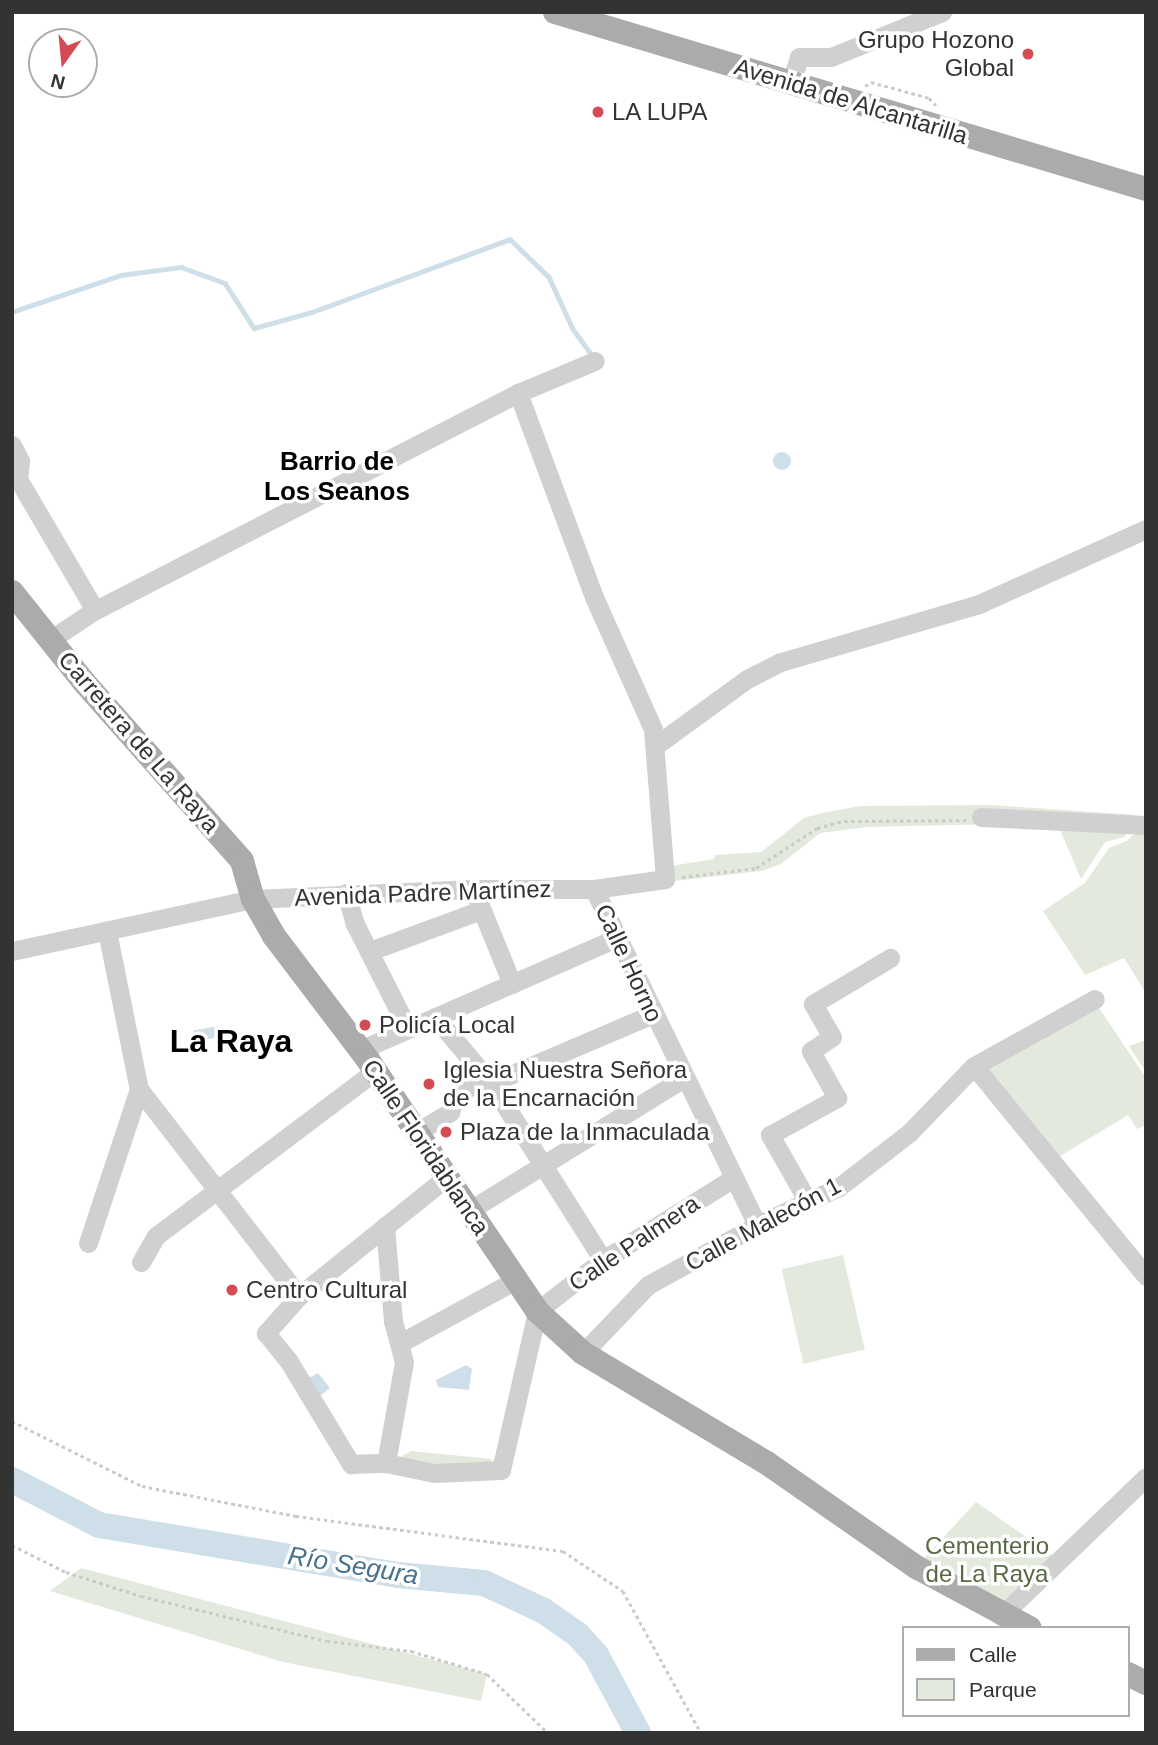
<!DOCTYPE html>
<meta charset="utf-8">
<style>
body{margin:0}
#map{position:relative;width:1158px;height:1745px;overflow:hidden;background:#fff;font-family:Arial,sans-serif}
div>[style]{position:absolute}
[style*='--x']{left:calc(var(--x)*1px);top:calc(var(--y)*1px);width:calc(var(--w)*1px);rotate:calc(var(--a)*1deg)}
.green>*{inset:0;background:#e3e9dd;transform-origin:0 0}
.water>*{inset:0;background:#cfdfe9;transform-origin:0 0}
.round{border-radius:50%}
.stream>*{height:4.5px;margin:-2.25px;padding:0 2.25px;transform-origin:2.25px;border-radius:2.25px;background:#cfdfe9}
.river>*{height:26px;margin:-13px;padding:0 13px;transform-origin:13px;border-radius:13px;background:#cfdfe9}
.path>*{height:2.5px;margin-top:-1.25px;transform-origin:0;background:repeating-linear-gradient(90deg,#cacaca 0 3.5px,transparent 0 7px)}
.minor>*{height:19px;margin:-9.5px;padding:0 9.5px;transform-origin:9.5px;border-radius:9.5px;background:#d0d0d0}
.major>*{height:24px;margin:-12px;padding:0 12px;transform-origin:12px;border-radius:12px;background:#ababab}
.dots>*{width:19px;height:19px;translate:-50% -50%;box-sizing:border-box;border:4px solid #fff;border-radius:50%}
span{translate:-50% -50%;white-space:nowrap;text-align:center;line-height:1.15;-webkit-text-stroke:7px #fff;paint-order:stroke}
.poi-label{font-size:24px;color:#333}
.right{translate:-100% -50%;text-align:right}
.left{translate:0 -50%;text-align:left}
.street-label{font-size:24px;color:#333}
.park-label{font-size:24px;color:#566b44}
.neighbourhood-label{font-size:26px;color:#000;font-weight:700}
.water-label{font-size:26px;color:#48728e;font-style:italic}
.district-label{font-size:32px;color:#000;font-weight:700}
.frame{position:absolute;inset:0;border:14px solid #333;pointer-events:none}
.legend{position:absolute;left:902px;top:1626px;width:228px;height:91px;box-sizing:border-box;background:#fff;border:2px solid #adadad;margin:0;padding:9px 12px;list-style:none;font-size:21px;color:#333}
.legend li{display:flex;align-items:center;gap:14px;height:35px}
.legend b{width:35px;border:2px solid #adadad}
.north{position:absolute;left:28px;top:28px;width:70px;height:70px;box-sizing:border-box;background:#fff;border:2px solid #adadad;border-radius:50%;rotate:195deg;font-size:19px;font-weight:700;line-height:28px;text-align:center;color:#333}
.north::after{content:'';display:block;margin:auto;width:24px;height:32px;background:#d44b53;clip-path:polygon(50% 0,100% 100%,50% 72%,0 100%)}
</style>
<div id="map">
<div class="green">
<div style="clip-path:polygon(991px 805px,1135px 815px,1132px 828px,1124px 837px,1105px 842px,1081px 879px,1058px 825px,993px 824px,868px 827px,820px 833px,781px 864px,761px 871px,674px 881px,671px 866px,714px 859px,715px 855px,761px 852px,804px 818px,822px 813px,860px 806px)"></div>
<div style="clip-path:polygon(1138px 829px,1146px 830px,1146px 993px,1124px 958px,1085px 975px,1043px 911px,1085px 883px,1109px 848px,1127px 841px)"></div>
<div style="clip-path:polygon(1097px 1005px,1146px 1078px,1146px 1125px,1137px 1129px,1128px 1115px,1052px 1161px,979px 1067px)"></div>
<div style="clip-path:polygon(1146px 1040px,1146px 1072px,1129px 1046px)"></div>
<div style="left:843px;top:1255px;width:97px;height:63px;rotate:77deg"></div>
<div style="clip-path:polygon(411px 1451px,492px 1459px,486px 1466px,405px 1464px,402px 1456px)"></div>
<div style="clip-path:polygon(976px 1502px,1059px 1560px,1001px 1616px,916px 1567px)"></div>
<div style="clip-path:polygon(81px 1568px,487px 1674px,481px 1701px,283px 1662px,50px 1591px)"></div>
</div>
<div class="water">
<div class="round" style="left:773px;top:452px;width:18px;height:18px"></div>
<div style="left:219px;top:1026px;width:11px;height:26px;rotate:80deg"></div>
<div style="clip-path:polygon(466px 1365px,472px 1369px,469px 1390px,438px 1387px,436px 1380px)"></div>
<div style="clip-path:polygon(318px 1373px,330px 1388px,320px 1396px,309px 1378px)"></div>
</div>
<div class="stream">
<div style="--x:12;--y:312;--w:115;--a:-18.7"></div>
<div style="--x:121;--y:275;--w:61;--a:-7.6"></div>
<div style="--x:181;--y:267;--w:47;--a:20"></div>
<div style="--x:225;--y:283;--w:54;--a:57.2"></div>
<div style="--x:254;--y:328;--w:60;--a:-15.4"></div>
<div style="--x:312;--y:312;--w:211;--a:-20.2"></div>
<div style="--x:510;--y:239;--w:54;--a:44.3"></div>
<div style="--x:549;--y:277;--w:57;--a:65.2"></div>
<div style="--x:573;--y:329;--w:34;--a:54"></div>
</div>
<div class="river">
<div style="--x:12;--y:1480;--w:98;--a:27.3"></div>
<div style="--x:99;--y:1525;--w:303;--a:9.5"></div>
<div style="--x:398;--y:1575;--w:86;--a:5.3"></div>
<div style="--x:484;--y:1583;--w:66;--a:25"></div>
<div style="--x:544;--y:1611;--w:42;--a:35.2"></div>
<div style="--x:578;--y:1635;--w:27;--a:48"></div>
<div style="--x:596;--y:1655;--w:89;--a:61.7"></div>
</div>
<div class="path">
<div style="--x:865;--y:86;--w:7;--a:-34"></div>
<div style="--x:871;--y:82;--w:60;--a:15.4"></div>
<div style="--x:929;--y:98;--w:10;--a:45"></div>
<div style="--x:682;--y:877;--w:75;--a:-6.9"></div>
<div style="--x:756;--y:868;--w:73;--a:-33.3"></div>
<div style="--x:817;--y:828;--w:28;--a:-15"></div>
<div style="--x:844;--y:821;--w:122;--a:-0.5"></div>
<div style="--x:12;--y:1421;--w:145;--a:26.6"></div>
<div style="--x:142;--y:1486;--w:157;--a:11"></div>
<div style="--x:296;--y:1516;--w:269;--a:7.5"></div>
<div style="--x:563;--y:1551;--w:72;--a:33.7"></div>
<div style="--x:623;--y:1591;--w:162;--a:61.2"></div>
<div style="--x:12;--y:1545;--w:60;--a:26.6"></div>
<div style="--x:66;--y:1572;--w:79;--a:17.7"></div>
<div style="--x:141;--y:1596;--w:191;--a:13.6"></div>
<div style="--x:327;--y:1641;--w:85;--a:6.8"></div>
<div style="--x:411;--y:1651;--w:79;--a:16.8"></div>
<div style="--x:487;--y:1674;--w:85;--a:44"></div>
</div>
<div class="minor">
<div style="--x:791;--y:83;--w:27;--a:-73"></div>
<div style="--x:799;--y:57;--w:32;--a:0"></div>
<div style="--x:831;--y:57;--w:120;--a:-22.1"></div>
<div style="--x:518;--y:393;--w:83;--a:-22.6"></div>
<div style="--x:12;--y:445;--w:18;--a:63"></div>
<div style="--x:20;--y:461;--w:18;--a:96"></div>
<div style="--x:18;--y:479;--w:152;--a:59.6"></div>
<div style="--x:655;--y:746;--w:114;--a:-36.1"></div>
<div style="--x:747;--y:679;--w:38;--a:-27"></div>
<div style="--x:781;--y:662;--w:206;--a:-16.3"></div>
<div style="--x:979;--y:604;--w:183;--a:-24.2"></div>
<div style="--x:981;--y:817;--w:165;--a:2.8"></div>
<div style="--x:594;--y:889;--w:373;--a:64.1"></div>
<div style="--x:346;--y:893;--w:32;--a:74"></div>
<div style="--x:355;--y:924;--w:115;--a:63.2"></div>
<div style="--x:477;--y:898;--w:93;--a:67.9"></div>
<div style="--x:107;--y:931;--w:161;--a:78.6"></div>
<div style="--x:139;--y:1089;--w:262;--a:52.3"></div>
<div style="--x:12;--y:951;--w:247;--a:-12.2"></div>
<div style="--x:253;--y:899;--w:220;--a:-2.6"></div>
<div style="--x:473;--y:889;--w:121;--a:0"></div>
<div style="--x:594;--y:889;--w:72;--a:-8"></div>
<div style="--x:665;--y:879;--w:150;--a:-94.6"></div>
<div style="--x:653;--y:729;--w:145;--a:-114.1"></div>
<div style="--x:594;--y:597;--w:218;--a:-110.4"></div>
<div style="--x:518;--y:393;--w:475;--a:152.8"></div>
<div style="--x:95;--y:610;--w:54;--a:146.3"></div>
<div style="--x:370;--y:951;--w:118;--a:-20.3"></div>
<div style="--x:435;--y:1017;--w:87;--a:49.7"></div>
<div style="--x:491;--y:1083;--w:209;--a:57.7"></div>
<div style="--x:360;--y:1050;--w:277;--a:-23.6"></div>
<div style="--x:974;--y:1066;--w:271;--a:50.7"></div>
<div style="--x:491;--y:1083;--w:176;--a:-23.1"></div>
<div style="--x:417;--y:1132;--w:39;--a:-31"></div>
<div style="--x:450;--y:1112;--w:16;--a:-72"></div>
<div style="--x:455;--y:1097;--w:35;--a:-35"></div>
<div style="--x:448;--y:1176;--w:191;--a:141.2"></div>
<div style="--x:299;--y:1296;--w:50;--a:131.7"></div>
<div style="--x:266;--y:1333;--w:35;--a:51"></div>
<div style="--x:288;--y:1360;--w:122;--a:58.8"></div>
<div style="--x:351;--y:1464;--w:35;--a:-2"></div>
<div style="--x:386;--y:1463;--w:49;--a:11.8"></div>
<div style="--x:434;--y:1473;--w:67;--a:-2.6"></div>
<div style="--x:501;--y:1470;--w:163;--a:-77.2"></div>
<div style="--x:537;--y:1311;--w:83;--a:-37.7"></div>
<div style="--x:603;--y:1260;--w:154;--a:-32.2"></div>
<div style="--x:807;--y:1200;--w:75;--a:-119.6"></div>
<div style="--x:770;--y:1135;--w:77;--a:-28.9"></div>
<div style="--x:837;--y:1098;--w:54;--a:-119"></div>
<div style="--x:811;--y:1051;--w:25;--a:-34"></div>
<div style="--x:832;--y:1037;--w:38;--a:-120"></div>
<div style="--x:813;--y:1004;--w:90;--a:-30.9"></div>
<div style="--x:470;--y:1210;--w:251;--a:-31.7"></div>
<div style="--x:385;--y:1226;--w:95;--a:85.2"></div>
<div style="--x:393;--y:1321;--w:42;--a:75"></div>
<div style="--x:404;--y:1362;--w:103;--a:100.1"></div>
<div style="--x:88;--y:1243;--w:162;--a:-71.7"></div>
<div style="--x:141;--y:1262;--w:30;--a:-60"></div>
<div style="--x:156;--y:1236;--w:274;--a:-37"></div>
<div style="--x:402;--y:1342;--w:128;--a:-28.6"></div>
<div style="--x:583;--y:1353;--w:94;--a:-46.3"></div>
<div style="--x:648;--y:1285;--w:124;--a:-28.8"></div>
<div style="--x:757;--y:1225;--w:90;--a:-24.9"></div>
<div style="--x:839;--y:1187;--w:88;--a:-37.6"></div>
<div style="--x:909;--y:1133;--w:93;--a:-45.9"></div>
<div style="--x:974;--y:1066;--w:138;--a:-29"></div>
<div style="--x:1001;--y:1616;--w:201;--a:-43.8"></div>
</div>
<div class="major">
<div style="--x:555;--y:12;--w:617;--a:16.67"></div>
<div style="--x:12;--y:592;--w:114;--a:51.4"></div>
<div style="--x:83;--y:681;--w:240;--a:48.5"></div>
<div style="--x:242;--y:861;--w:40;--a:74"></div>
<div style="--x:253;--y:899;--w:43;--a:60.4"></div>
<div style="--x:274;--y:936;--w:156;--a:52.8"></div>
<div style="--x:368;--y:1060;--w:303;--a:56"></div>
<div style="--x:537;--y:1311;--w:62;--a:42.4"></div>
<div style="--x:583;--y:1353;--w:214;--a:30.9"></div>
<div style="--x:767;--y:1463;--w:182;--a:34.9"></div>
<div style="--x:916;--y:1567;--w:129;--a:28.2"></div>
<div style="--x:1128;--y:1674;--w:20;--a:27"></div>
</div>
<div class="dots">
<div style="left:1028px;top:54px;background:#d44b53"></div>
<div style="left:598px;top:112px;background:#d44b53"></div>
<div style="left:365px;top:1025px;background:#d44b53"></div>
<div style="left:429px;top:1084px;background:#d44b53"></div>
<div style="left:446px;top:1132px;background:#d44b53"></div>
<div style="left:232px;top:1290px;background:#d44b53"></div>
</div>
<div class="poi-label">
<span class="right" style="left:1014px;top:54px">Grupo Hozono<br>Global</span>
<span class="left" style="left:612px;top:112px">LA LUPA</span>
<span class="left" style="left:379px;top:1025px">Policía Local</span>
<span class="left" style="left:443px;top:1084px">Iglesia Nuestra Señora<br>de la Encarnación</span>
<span class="left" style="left:460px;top:1132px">Plaza de la Inmaculada</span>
<span class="left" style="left:246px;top:1290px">Centro Cultural</span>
</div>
<div class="street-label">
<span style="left:851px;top:101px;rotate:17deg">Avenida de Alcantarilla</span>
<span style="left:139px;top:742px;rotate:49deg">Carretera de La Raya</span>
<span style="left:423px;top:893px;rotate:-2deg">Avenida Padre Martínez</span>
<span style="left:629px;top:963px;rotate:65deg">Calle Horno</span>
<span style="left:426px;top:1147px;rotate:56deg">Calle Floridablanca</span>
<span style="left:763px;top:1224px;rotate:-28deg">Calle Malecón 1</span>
<span style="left:634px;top:1243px;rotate:-34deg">Calle Palmera</span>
</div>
<div class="park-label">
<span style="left:987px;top:1560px">Cementerio<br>de La Raya</span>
</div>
<div class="neighbourhood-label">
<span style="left:337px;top:477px">Barrio de<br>Los Seanos</span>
</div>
<div class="water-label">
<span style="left:353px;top:1566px;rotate:9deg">Río Segura</span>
</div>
<div class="district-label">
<span style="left:231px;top:1041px">La Raya</span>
</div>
<div class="frame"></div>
<ul class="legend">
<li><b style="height:9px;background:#ababab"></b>Calle</li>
<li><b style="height:19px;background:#e3e9dd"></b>Parque</li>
</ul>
<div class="north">N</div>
</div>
